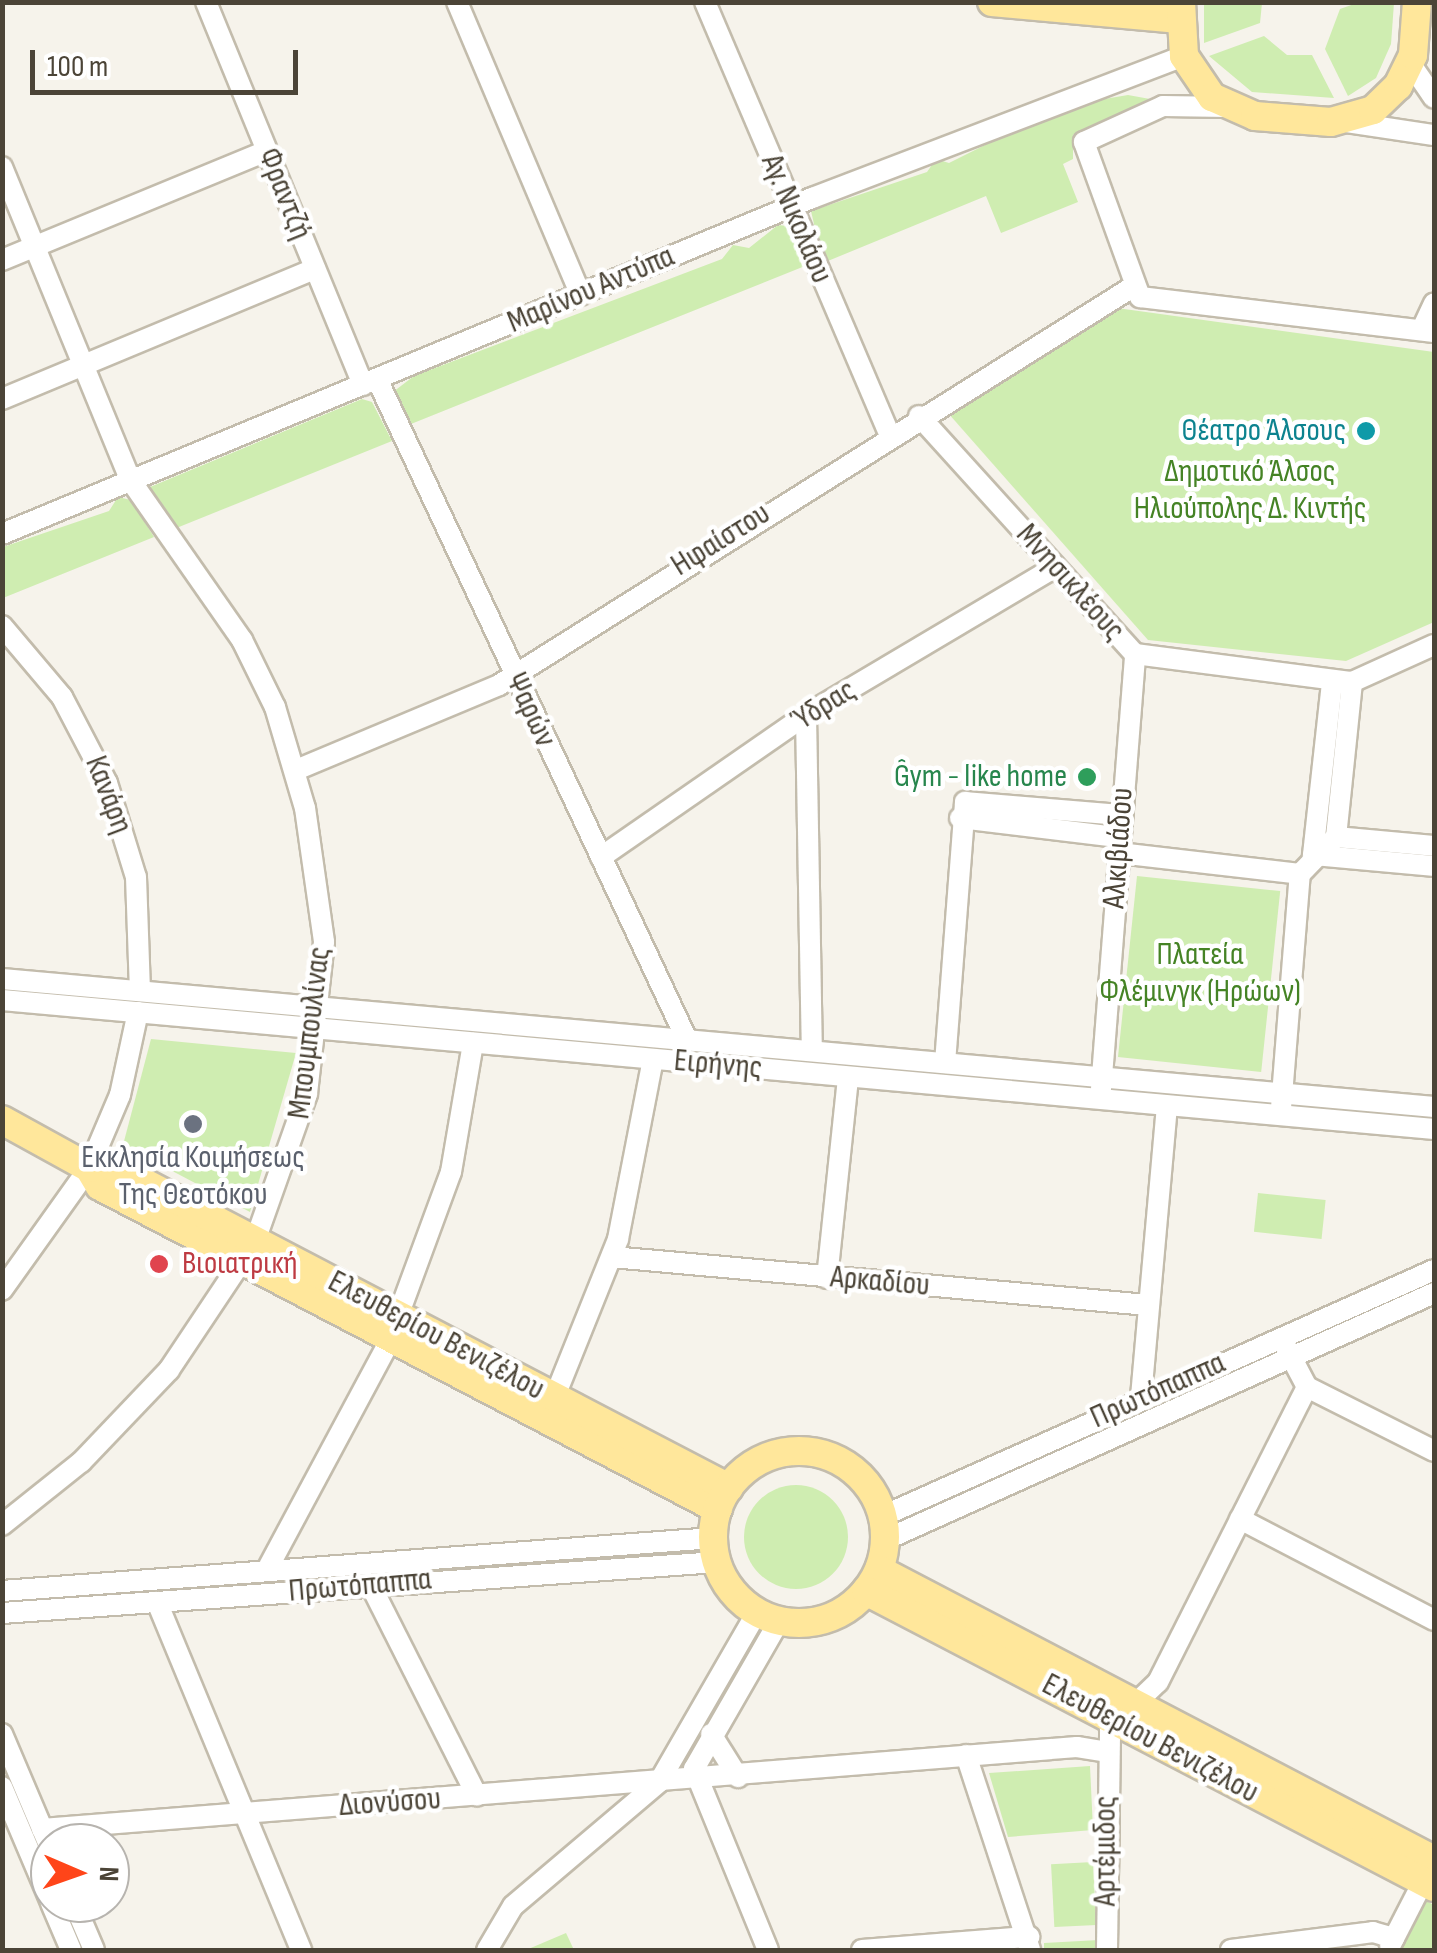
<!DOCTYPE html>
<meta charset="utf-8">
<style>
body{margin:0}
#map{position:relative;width:1437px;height:1953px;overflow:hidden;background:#f6f3eb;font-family:"Sofia Sans Condensed",sans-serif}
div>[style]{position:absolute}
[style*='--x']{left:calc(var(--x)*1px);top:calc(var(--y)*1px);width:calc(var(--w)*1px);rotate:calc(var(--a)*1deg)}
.green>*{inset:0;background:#cfedb1;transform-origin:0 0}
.round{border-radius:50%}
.roads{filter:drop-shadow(2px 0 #c3bcac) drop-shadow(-2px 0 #c3bcac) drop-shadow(0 2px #c3bcac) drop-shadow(0 -2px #c3bcac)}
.minor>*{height:20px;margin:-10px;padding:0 10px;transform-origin:10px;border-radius:10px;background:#fff}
.major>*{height:28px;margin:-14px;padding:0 14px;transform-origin:14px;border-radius:14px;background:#ffe79b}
.major>.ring{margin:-14px;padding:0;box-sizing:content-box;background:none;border:28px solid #ffe79b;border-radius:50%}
.dots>*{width:28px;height:28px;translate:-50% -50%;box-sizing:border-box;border:5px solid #fff;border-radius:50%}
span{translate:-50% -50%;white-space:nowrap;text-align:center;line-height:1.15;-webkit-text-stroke:9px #fff;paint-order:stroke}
.street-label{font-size:32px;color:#4b4437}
.culture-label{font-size:32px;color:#0d838f}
.right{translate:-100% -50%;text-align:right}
.park-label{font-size:32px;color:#458325}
.leisure-label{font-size:32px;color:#27864d}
.worship-label{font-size:32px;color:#5b616d}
.health-label{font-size:32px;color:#be3a42}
.left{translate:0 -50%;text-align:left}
.frame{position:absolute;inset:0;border:5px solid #4b4437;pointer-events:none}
.north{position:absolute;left:30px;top:1823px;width:100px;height:100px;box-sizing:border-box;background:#fff;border:2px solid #b7b4af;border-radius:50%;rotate:92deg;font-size:28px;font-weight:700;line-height:40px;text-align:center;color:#4b4437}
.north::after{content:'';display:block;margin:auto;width:35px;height:45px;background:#ff4519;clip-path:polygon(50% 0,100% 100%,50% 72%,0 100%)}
.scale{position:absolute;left:30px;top:50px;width:268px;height:45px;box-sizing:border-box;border:5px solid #4b4437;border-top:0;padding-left:12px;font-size:30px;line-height:35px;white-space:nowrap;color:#4b4437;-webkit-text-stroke:8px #fff;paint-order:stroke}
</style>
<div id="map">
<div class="green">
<div style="clip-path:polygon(1204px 3px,1262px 3px,1260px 23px,1204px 43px)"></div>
<div style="clip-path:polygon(1357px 3px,1394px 3px,1391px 44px,1376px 78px,1348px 96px,1325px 49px,1340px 9px)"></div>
<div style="clip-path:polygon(1264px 36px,1287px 55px,1312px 55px,1334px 98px,1252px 92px,1209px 56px)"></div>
<div style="clip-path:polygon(1128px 95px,1150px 99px,1073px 135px,1073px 159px,1063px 164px,1078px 202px,1001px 233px,986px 196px,823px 263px,811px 211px,927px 172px,936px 159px,949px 163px,1063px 106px)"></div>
<div style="clip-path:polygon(778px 225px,787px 226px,805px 266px,411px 424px,393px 392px,414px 376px,722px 259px,733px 245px,749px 248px)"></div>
<div style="clip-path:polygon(1117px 308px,1434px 352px,1434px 622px,1346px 661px,1148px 640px,948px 413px)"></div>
<div style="clip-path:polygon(362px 399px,372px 402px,392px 441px,174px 529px,150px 487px)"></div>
<div style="clip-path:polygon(118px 497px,131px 500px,154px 537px,3px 598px,3px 547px,109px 511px)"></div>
<div style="left:1137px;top:876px;width:144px;height:182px;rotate:6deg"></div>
<div style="clip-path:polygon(353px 1019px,1060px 1084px,1060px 1087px,353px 1024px)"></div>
<div style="clip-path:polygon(151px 1039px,296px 1053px,250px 1212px,123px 1145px)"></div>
<div style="left:1258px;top:1193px;width:68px;height:39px;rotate:6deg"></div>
<div class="round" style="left:744px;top:1485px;width:104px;height:104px"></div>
<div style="clip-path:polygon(1090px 1766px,1093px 1830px,1008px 1837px,989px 1773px)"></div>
<div style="left:1093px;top:1862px;width:63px;height:42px;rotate:87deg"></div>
<div style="clip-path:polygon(1422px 1899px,1434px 1905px,1434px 1950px,1396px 1950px)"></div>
<div style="clip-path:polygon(566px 1933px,574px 1950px,526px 1950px)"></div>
<div style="clip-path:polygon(1099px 1940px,1099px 1950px,1044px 1950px,1044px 1943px)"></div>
</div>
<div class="roads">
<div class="minor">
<div style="--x:206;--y:2;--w:414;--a:67.7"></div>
<div style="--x:457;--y:2;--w:318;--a:67.1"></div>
<div style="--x:705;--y:2;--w:470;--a:66.9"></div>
<div style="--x:1410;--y:63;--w:42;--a:55.6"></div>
<div style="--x:1228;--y:107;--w:65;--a:-179.1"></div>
<div style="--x:1163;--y:106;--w:87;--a:155.5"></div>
<div style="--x:1084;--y:142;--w:165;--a:70.1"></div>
<div style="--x:1140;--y:297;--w:296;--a:6.8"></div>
<div style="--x:1340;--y:121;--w:95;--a:8.5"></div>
<div style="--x:2;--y:167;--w:339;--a:67.7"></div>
<div style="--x:131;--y:481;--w:194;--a:55.1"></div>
<div style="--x:242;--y:640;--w:75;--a:63.8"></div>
<div style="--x:275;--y:707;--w:105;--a:73.5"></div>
<div style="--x:305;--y:808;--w:135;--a:81.9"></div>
<div style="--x:324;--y:942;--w:153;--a:96.4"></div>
<div style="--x:307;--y:1094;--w:156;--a:109.5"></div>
<div style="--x:255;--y:1241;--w:155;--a:123.7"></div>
<div style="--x:169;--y:1370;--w:127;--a:133.7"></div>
<div style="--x:81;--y:1462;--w:101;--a:141.4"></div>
<div style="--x:2;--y:260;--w:286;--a:-22.4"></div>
<div style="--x:1423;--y:327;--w:26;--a:-65"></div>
<div style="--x:377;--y:379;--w:730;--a:64.87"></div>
<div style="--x:2;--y:399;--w:339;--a:-22.6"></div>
<div style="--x:919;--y:416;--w:321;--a:47.8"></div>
<div style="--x:1135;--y:654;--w:219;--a:7.4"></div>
<div style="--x:1352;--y:682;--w:90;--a:-24.3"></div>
<div style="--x:2;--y:534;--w:877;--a:-22.53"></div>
<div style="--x:812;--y:198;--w:398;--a:-20.9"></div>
<div style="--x:2;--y:626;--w:93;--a:49.8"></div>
<div style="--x:62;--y:697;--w:97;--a:62.4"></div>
<div style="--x:107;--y:783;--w:98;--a:72.9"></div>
<div style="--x:136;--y:877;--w:114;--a:88"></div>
<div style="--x:806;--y:715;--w:336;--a:89"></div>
<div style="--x:296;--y:770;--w:220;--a:-22.7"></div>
<div style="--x:499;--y:685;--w:750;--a:-32.14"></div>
<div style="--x:960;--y:818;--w:159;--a:6.9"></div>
<div style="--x:1336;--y:837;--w:98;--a:5.2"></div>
<div style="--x:1119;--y:853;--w:182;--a:6.6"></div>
<div style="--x:1313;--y:855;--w:174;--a:-83.7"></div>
<div style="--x:1313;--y:855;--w:121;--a:5.2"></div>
<div style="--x:601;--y:857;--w:249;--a:-34.7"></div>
<div style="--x:806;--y:715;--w:290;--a:-30.7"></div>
<div style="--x:2;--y:979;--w:1438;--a:5.11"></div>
<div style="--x:2;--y:1000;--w:1438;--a:5.15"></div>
<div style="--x:945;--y:1063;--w:262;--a:-85.6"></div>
<div style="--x:965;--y:802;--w:155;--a:4.8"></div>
<div style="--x:1101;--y:1089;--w:436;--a:-85.5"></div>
<div style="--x:1281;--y:1108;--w:235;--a:-85.4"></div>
<div style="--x:1300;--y:874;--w:52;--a:-45.8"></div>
<div style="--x:1336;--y:837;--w:156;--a:-84.1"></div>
<div style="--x:612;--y:1257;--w:538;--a:5.12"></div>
<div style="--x:827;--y:1278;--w:202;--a:-84"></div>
<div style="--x:2;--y:1290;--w:150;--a:-54.5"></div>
<div style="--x:89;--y:1168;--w:79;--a:-67"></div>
<div style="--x:120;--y:1095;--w:85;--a:-77.8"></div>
<div style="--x:398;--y:1316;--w:153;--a:-69.8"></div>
<div style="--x:451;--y:1172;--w:131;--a:-80.3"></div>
<div style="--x:1286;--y:1347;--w:45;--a:62.3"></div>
<div style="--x:1307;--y:1387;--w:142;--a:26.7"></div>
<div style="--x:1141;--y:1397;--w:290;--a:-84.9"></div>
<div style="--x:551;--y:1406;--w:180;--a:-68.1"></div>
<div style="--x:618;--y:1239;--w:183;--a:-79"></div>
<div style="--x:883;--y:1516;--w:603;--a:-24.06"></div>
<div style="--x:1240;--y:1519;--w:219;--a:27.5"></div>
<div style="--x:885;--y:1540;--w:602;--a:-24.22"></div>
<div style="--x:269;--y:1566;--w:259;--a:-61.8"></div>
<div style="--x:370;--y:1584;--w:237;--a:63.2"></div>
<div style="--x:2;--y:1591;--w:713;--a:-4.26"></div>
<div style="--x:157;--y:1602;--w:377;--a:67.5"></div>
<div style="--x:2;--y:1613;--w:717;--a:-4.08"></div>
<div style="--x:2;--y:1734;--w:123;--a:67"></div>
<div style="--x:711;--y:1734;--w:51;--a:57.9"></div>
<div style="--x:966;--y:1755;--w:205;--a:71.8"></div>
<div style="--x:2;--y:1787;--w:123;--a:67"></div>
<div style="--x:42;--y:1829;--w:1038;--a:-4.53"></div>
<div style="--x:1077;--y:1747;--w:32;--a:9"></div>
<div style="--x:51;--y:1903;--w:51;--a:66.9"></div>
<div style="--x:74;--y:1903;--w:51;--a:66.9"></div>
<div style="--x:1390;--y:1946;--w:85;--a:-62.8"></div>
<div style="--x:487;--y:1950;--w:51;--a:-59.4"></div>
<div style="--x:513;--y:1906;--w:192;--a:-40.3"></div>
<div style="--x:659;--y:1782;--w:196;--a:-60"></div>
<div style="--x:768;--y:1950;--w:196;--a:-112.2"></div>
<div style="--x:694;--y:1769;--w:171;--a:-60.1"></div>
<div style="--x:862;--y:1950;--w:168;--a:-4.5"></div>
<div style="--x:1107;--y:1950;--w:222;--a:-89.2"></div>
<div style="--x:1110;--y:1728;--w:66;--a:-43.8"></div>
<div style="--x:1158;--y:1682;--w:330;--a:-63.2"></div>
<div style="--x:1231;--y:1950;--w:143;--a:-7.2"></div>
<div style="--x:1373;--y:1932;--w:22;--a:16"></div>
</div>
<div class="major">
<div style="--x:992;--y:2;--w:188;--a:5.2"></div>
<div style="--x:1181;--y:2;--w:54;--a:86.8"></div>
<div style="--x:1184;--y:56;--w:50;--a:55.7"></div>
<div style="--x:1212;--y:97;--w:47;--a:23.8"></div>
<div style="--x:1255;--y:116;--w:76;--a:4.5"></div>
<div style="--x:1331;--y:122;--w:44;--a:-15.9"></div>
<div style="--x:1373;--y:110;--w:35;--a:-44"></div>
<div style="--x:1398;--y:86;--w:34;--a:-64"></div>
<div style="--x:1413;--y:55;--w:53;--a:-85.7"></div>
<div style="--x:2;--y:1120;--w:99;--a:28.9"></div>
<div style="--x:89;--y:1168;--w:21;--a:59"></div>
<div style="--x:100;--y:1186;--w:697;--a:27.59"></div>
<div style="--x:89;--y:1168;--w:21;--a:-8"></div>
<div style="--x:110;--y:1165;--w:698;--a:27.56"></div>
<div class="ring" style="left:713px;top:1451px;width:144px;height:144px"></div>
<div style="--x:879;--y:1570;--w:626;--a:27.59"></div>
<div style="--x:866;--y:1591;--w:640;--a:27.53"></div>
</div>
</div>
<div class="dots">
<div style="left:1366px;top:431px;background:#0f9aa8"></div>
<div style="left:1087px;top:777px;background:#2e9e5b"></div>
<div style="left:193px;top:1124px;background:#6b7280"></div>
<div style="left:159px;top:1264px;background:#e0444e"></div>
</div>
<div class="street-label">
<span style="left:284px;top:194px;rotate:68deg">Φραντζή</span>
<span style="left:796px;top:219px;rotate:67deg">Αγ. Νικολάου</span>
<span style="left:591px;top:290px;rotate:-23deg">Μαρίνου Αντύπα</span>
<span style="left:721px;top:540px;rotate:-32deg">Ηφαίστου</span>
<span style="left:1070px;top:583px;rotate:48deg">Μνησικλέους</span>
<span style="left:824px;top:706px;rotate:-32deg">Ύδρας</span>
<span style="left:530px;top:710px;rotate:65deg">Ψαρών</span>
<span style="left:108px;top:795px;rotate:69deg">Κανάρη</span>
<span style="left:1119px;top:848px;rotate:-86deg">Αλκιβιάδου</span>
<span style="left:310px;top:1033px;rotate:-83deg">Μπουμπουλίνας</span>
<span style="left:718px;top:1065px;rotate:5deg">Ειρήνης</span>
<span style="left:880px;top:1282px;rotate:5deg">Αρκαδίου</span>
<span style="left:436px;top:1336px;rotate:28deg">Ελευθερίου Βενιζέλου</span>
<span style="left:1158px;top:1391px;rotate:-24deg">Πρωτόπαππα</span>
<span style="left:360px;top:1586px;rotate:-5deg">Πρωτόπαππα</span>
<span style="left:1150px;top:1739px;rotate:28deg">Ελευθερίου Βενιζέλου</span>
<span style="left:390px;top:1803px;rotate:-4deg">Διονύσου</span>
<span style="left:1106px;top:1851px;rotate:-90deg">Αρτέμιδος</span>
</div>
<div class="culture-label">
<span class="right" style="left:1346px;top:431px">Θέατρο Άλσους</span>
</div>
<div class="park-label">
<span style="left:1250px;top:491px">Δημοτικό Άλσος<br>Ηλιούπολης Δ. Κιντής</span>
<span style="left:1200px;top:974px">Πλατεία<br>Φλέμινγκ (Ηρώων)</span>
</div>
<div class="leisure-label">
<span class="right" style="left:1067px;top:777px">Ĝym - like home</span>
</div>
<div class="worship-label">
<span style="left:193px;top:1177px">Εκκλησία Κοιμήσεως<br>Της Θεοτόκου</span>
</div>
<div class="health-label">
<span class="left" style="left:182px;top:1264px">Βιοιατρική</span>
</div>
<div class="frame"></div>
<div class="north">N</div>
<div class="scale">100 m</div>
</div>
